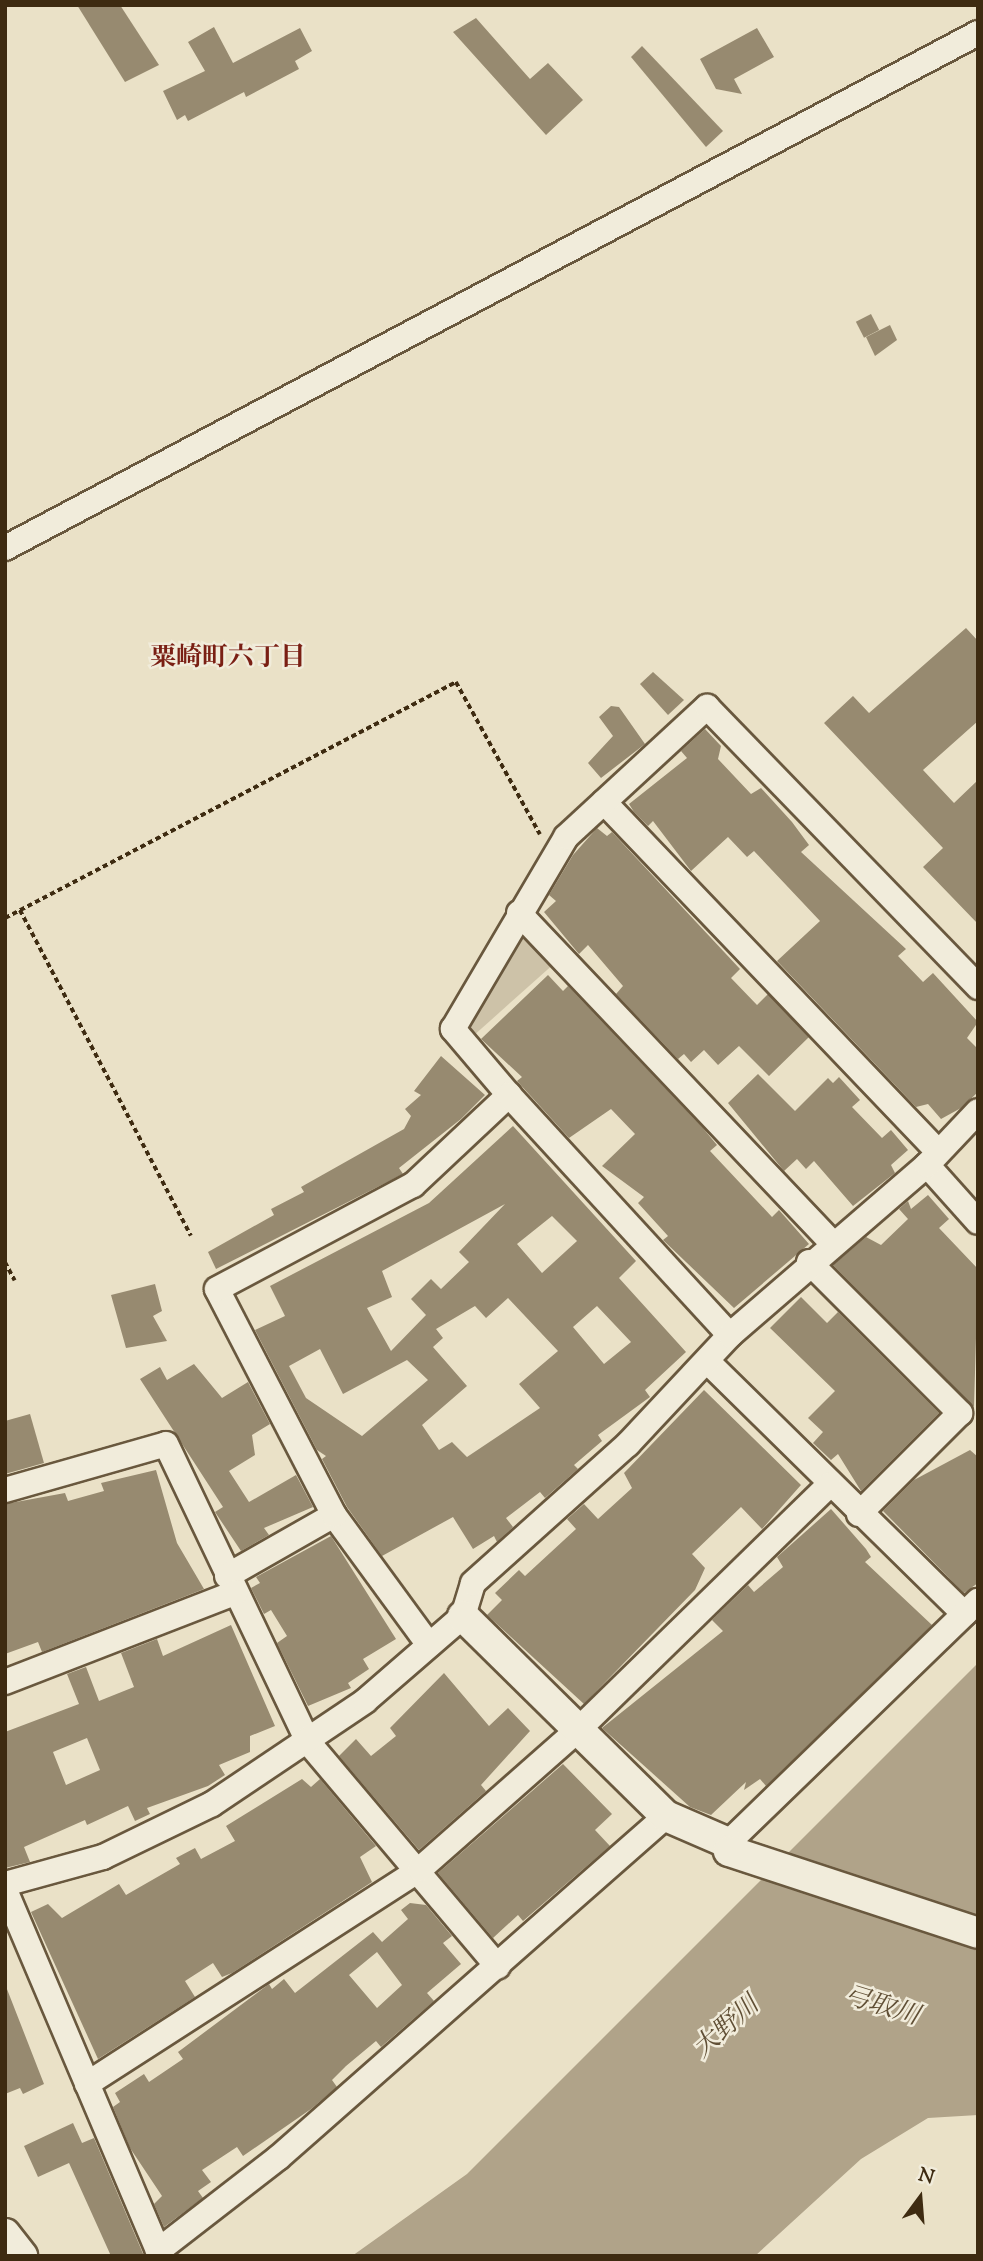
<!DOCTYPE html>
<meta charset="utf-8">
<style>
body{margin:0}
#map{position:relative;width:983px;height:2261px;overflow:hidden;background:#eae1c7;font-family:"Sorts Mill Goudy","Noto Serif JP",serif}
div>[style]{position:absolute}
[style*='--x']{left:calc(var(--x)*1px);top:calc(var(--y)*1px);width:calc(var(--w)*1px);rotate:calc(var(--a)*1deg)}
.green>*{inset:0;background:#cdc2a8}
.water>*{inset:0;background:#b0a389}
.building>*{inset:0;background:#978a70;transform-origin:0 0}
.path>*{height:3.5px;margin-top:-1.75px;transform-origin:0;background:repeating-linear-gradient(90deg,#3e2b11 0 5px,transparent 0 8.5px)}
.roads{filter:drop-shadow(2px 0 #69583e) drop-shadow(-2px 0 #69583e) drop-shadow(0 2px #69583e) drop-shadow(0 -2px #69583e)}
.minor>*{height:24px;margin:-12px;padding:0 12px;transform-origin:12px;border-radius:12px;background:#f1ecdb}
.tertiary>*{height:30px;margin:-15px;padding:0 15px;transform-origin:15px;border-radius:15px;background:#f1ecdb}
span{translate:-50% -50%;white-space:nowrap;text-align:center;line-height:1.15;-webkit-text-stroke:5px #f1ecdb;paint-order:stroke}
.neighbourhood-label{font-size:26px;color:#7a1f14;font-weight:700}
.water-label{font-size:26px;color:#604f35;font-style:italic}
.frame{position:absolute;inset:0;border:7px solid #3e2b11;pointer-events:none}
.north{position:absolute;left:885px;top:2163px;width:70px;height:70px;-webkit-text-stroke:5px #f1ecdb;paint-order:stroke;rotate:16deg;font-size:19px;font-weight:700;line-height:28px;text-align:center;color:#3e2b11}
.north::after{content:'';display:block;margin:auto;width:24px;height:32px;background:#3e2b11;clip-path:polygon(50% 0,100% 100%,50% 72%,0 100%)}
</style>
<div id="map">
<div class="green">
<div style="clip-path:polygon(528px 935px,556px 962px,472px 1037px,465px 1022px,517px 938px)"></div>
</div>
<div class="water">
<div style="clip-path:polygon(978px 1663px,978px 2115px,928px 2118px,861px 2159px,755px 2256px,352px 2256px,467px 2174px)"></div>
</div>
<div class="building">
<div style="clip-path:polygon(77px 5px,120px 5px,159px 65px,125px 82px)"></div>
<div style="clip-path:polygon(476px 18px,530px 79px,548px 63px,583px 100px,546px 135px,453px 32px)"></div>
<div style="clip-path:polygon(214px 27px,233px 63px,300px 28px,312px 51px,295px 61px,299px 69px,246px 97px,244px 92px,188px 121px,185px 115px,177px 120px,163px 91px,205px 71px,188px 42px)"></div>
<div style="clip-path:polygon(757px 28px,774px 57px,734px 79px,742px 94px,716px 89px,700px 59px)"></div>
<div style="clip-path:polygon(642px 46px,723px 131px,706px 147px,631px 57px)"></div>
<div style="left:871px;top:314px;width:18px;height:17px;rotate:63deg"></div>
<div style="clip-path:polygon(890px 325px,897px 340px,875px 356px,866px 337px)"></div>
<div style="clip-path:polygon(966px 628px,978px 641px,978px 721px,923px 770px,954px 803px,978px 780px,978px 924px,923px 867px,943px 848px,824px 723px,853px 696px,869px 713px)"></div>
<div style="clip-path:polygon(653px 672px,684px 700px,668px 715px,640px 684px)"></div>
<div style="clip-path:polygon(611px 706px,619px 707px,645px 744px,601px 778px,588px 763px,613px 736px,599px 717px)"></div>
<div style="clip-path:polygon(705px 729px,721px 746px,718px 759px,751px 794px,761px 788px,792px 822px,809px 845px,801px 852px,906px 949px,898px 956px,923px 982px,933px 973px,978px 1022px,967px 1038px,978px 1049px,978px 1092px,961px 1108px,941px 1119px,928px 1104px,916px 1107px,777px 961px,820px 921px,754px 851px,747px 857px,728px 837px,691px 871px,653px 821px,648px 826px,634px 812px,629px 804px,687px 758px,681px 751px)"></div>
<div style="clip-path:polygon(597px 828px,607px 836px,612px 832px,740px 969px,731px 978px,757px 1005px,768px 994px,809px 1037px,769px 1076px,739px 1046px,718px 1065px,704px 1050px,691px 1062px,684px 1054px,678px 1059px,616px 994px,623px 986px,588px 945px,579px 954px,544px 912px,556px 901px,549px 895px,573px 855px)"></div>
<div style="clip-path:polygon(548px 975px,563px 991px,568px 986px,702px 1127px,717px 1145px,710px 1151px,772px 1217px,779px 1210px,809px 1244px,734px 1308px,663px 1240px,668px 1236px,638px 1203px,644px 1197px,602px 1166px,635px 1134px,611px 1109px,569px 1138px,517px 1081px,522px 1077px,481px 1039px)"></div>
<div style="clip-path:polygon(441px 1056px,485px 1095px,461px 1119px,399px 1168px,403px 1174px,216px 1269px,208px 1252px,274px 1215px,271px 1209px,304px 1192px,301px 1187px,404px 1129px,411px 1116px,405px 1109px,421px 1095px,414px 1091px)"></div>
<div style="clip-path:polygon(758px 1074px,795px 1111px,828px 1078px,833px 1083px,839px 1077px,860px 1100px,852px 1107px,882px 1138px,891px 1130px,908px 1150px,891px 1165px,895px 1173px,853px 1206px,814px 1161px,806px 1169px,797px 1159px,784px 1171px,728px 1103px)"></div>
<div style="clip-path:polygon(evenodd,513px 1126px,636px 1261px,619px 1278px,686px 1352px,645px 1390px,650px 1397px,598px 1435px,602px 1441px,574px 1465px,578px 1469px,545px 1498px,540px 1492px,506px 1518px,513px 1527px,497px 1542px,494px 1536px,473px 1549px,453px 1517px,382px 1556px,347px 1507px,322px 1459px,326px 1456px,317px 1450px,255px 1330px,285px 1316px,270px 1286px,429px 1203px,513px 1126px,505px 1204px,459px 1252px,469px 1262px,441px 1289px,431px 1279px,411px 1299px,426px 1315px,391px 1351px,367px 1308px,392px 1297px,382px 1271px,505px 1204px,513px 1126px,552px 1216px,577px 1241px,542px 1273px,517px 1244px,552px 1216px,513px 1126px,508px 1298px,558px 1351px,519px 1384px,540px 1408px,467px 1457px,452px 1442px,439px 1450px,422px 1425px,467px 1386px,433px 1347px,443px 1338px,436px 1329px,475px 1306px,486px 1318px,508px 1298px,513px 1126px,597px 1306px,631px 1342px,604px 1364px,573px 1327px,597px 1306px,513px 1126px,320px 1349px,343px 1394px,407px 1360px,428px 1380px,362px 1436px,306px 1398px,289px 1366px,320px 1349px)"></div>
<div style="clip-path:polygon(928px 1195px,949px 1219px,939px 1228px,978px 1269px,974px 1407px,833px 1265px,866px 1237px,881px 1245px,908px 1219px,899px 1209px,908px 1201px,911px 1209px)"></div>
<div style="clip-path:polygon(155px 1284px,162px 1311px,153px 1316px,167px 1341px,126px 1348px,111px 1295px)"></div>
<div style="clip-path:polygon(801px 1297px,827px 1323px,838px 1312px,939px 1413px,861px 1491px,838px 1454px,831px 1460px,813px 1443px,823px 1432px,808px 1418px,835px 1391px,770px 1328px)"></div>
<div style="clip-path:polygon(194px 1364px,222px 1398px,248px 1382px,270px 1424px,252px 1435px,255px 1455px,229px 1471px,249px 1502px,296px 1475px,313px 1507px,264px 1528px,269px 1535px,241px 1551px,215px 1512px,223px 1507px,140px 1379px,160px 1367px,167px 1380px)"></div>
<div style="clip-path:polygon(704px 1390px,801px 1485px,762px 1529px,741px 1507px,692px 1554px,705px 1568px,695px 1590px,584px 1704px,487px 1615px,502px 1600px,495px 1593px,519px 1570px,525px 1576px,576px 1529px,567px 1519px,584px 1504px,598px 1519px,632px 1488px,624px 1473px)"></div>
<div style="clip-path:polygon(30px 1414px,44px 1463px,5px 1474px,5px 1421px)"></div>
<div style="clip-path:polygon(970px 1450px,978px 1457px,978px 1583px,964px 1593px,883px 1511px,914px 1480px)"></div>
<div style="clip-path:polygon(156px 1470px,177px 1543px,204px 1589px,42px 1652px,38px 1642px,5px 1654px,5px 1504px,65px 1493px,68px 1501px,104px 1491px,101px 1483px)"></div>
<div style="clip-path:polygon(831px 1509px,866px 1549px,871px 1557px,865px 1562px,932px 1625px,766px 1786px,760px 1779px,744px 1790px,746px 1782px,711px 1815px,690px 1807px,602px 1728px,723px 1631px,712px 1620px,748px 1585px,754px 1592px,783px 1567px,777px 1557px)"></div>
<div style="clip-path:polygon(331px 1536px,396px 1639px,363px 1659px,369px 1669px,348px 1683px,351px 1688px,308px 1706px,277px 1643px,287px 1636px,271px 1610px,264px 1614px,251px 1588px,260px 1583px,256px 1577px)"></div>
<div style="clip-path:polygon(evenodd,231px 1625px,275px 1726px,250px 1736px,250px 1752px,219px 1765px,225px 1775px,208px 1786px,147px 1808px,150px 1814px,135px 1821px,128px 1806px,87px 1825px,85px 1820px,24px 1847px,30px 1862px,5px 1868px,5px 1732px,79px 1704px,67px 1674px,86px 1667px,99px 1701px,134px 1687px,121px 1653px,157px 1639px,163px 1656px,231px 1625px,87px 1738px,100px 1770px,66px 1785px,53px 1752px,87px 1738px)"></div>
<div style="clip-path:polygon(444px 1673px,489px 1726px,508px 1708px,530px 1731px,481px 1785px,486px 1791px,419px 1850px,339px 1756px,356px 1739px,371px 1756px,396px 1736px,390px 1728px)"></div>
<div style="clip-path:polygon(563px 1764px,612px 1814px,595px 1830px,610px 1846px,523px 1921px,518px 1915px,493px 1938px,438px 1873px)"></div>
<div style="clip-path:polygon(302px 1779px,311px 1787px,320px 1779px,376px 1846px,360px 1857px,372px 1882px,232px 1973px,222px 1977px,213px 1963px,185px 1981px,195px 1997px,98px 2059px,31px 1912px,48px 1904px,62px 1918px,119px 1884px,126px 1895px,180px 1864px,176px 1858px,195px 1848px,201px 1859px,235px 1841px,226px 1826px)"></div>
<div style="clip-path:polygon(evenodd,410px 1903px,426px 1905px,452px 1936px,443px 1943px,461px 1964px,427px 1993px,434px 2001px,381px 2047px,376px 2041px,346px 2066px,332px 2080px,337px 2087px,311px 2109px,243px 2156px,237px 2147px,202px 2170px,211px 2182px,198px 2191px,203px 2198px,164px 2227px,154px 2204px,162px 2196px,130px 2148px,113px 2107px,120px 2102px,115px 2093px,144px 2074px,149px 2082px,183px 2059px,178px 2052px,269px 1984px,272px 1989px,284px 1979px,295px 1993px,373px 1932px,382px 1942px,408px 1919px,401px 1910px,410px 1903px,377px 1952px,402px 1985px,377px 2008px,349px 1975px,377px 1952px)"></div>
<div style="clip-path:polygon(5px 1984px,44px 2084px,23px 2094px,20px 2088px,5px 2094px)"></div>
<div style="clip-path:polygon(73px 2123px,82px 2143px,94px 2138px,144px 2256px,111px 2256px,69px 2163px,38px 2177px,24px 2146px)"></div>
</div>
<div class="path">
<div style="--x:20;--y:910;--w:368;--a:62.3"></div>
<div style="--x:5;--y:918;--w:509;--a:-27.62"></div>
<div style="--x:456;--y:682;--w:174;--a:61.1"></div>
<div style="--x:5;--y:1262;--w:21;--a:62"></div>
</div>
<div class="roads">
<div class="minor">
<div style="--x:5;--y:548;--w:1101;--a:-27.89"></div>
<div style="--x:604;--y:802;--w:484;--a:46.3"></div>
<div style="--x:519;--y:913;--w:455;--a:46.5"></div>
<div style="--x:509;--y:1095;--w:87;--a:-130.3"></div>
<div style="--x:453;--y:1029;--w:223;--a:-59.5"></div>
<div style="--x:566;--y:837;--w:192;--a:-42.7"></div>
<div style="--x:707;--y:707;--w:390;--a:45.9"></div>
<div style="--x:927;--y:1165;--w:76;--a:48.2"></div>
<div style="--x:809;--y:1262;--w:214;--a:45"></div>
<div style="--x:960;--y:1413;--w:143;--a:135"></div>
<div style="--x:709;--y:1363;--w:358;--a:44.5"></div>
<div style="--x:5;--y:1490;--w:167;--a:-15.9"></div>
<div style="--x:166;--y:1444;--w:330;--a:64.5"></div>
<div style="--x:308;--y:1742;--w:294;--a:49.8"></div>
<div style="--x:227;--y:1576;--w:123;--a:-29.7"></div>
<div style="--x:429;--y:1645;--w:161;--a:-126.2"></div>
<div style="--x:334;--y:1515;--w:254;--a:-117.4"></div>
<div style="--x:217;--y:1289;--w:222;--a:-28"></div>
<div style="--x:413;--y:1185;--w:132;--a:-43.2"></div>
<div style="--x:509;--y:1095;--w:326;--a:47.4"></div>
<div style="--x:5;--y:1682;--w:247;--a:-21.2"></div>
<div style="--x:728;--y:1843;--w:348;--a:-44.1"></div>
<div style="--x:5;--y:1884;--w:102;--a:-15.4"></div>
<div style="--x:103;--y:1857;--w:121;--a:-25.9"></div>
<div style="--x:212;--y:1804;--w:184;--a:-33.9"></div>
<div style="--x:365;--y:1701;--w:130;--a:-40.9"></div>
<div style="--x:463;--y:1616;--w:34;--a:-73"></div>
<div style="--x:473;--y:1583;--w:208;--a:-41.9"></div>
<div style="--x:628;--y:1444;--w:149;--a:-46.9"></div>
<div style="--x:730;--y:1335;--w:260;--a:-40.8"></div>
<div style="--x:927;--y:1165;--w:74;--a:-46.6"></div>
<div style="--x:5;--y:1890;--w:392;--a:67"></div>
<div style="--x:158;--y:2251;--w:152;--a:-37.8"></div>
<div style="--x:278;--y:2158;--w:517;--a:-41.39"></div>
<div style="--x:87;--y:2084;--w:396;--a:-32.8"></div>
<div style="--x:420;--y:1869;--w:213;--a:-41.4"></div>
<div style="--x:580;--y:1728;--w:348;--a:-44.3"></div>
</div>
<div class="tertiary">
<div style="--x:463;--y:1616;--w:285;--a:44.6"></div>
<div style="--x:666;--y:1816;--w:68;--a:23.5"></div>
<div style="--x:728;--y:1843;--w:8;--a:83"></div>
<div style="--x:729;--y:1851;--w:262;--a:18.2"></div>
<div style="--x:5;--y:2234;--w:28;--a:52"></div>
</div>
</div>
<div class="neighbourhood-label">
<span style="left:228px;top:659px">粟崎町六丁目</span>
</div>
<div class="water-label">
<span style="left:881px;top:2007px;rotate:17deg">弓取川</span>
<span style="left:727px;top:2028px;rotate:-42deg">大野川</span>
</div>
<div class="frame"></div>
<div class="north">N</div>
</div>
